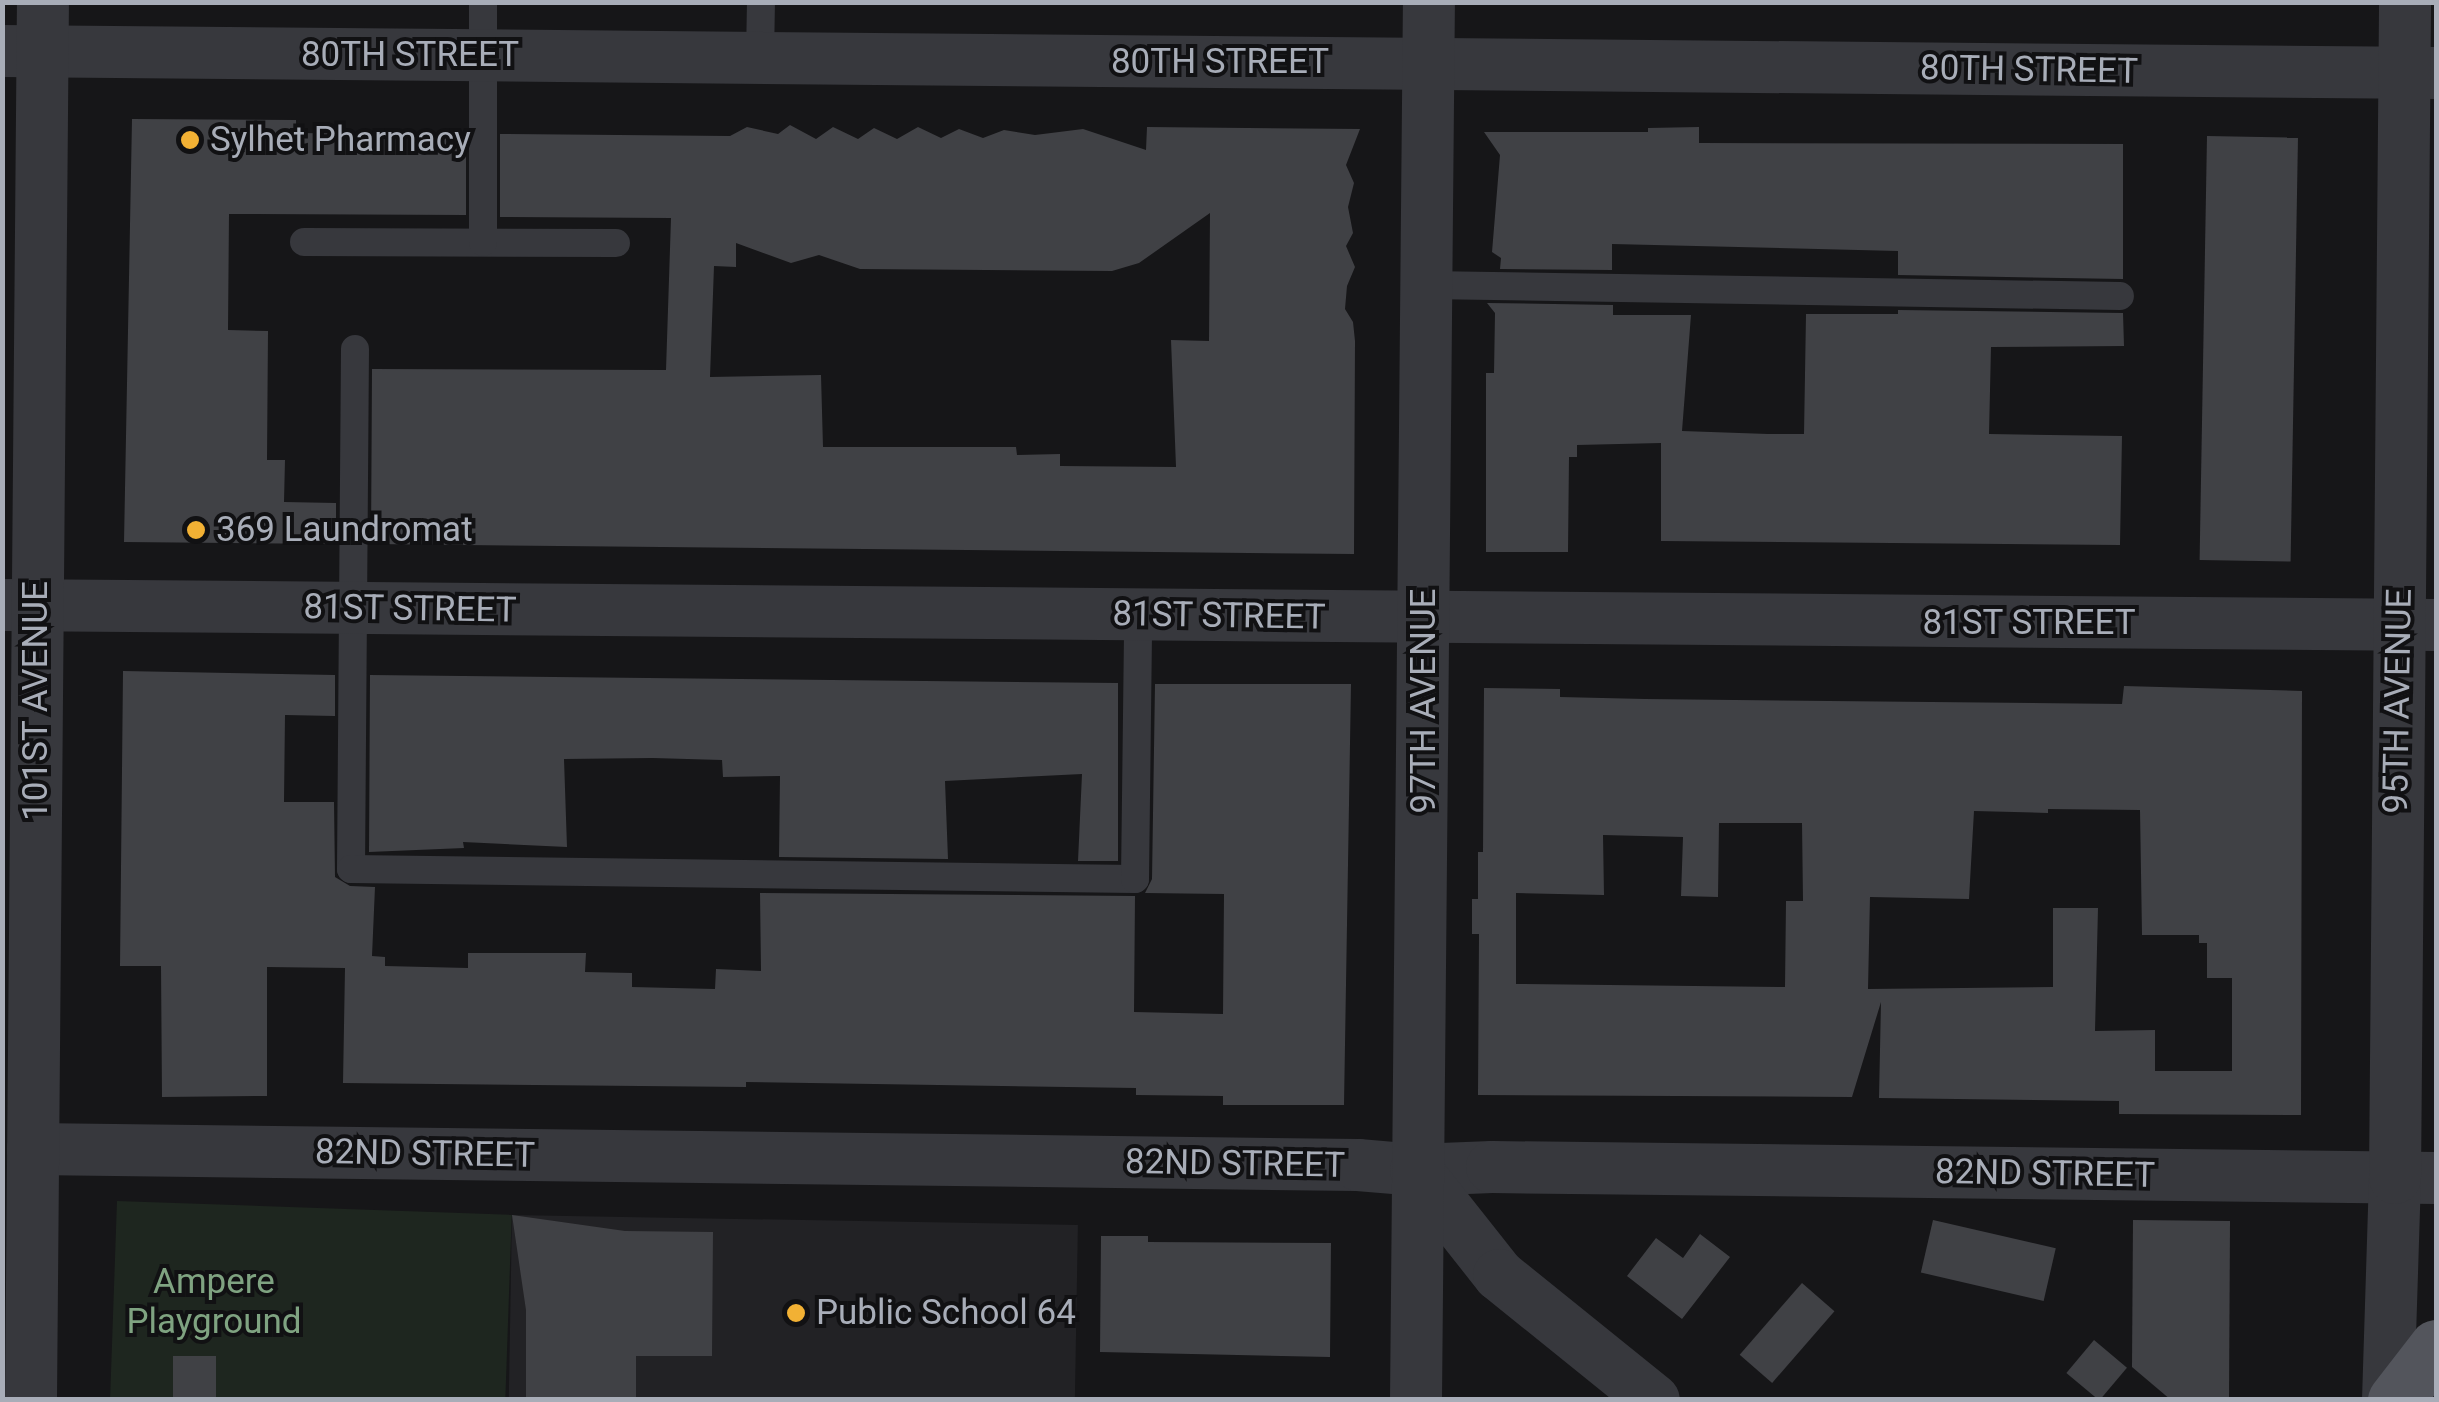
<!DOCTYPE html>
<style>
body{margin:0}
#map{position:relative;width:2439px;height:1402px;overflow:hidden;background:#161618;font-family:Roboto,sans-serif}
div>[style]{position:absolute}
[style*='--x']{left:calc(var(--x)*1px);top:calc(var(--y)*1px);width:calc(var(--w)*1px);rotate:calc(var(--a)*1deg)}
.built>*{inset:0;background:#222225;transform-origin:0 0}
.green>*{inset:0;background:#1e261f;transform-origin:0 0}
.building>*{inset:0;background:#404145;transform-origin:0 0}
.lane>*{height:28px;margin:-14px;padding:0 14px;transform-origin:14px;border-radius:14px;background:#37383d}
.street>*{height:52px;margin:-26px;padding:0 26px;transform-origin:26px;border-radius:26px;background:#37383d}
.primary>*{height:55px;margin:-27.5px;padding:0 27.5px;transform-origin:27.5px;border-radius:27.5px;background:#53555c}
.dots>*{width:28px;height:28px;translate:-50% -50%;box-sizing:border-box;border:5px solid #111113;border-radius:50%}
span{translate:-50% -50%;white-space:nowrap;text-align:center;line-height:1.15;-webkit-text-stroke:8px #111113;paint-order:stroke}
.street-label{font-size:35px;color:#a8adb8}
.poi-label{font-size:35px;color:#a8adb8}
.left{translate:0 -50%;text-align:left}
.park-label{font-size:35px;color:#7fa381}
.frame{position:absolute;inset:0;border:5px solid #a8adb8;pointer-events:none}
</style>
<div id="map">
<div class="built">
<div style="left:512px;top:1215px;width:566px;height:184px;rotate:1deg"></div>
</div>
<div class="green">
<div style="left:117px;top:1201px;width:395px;height:199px;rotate:2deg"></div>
</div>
<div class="building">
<div style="clip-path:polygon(132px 119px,296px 120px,296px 133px,466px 135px,466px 215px,229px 214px,228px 330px,268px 331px,267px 460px,285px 460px,284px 502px,336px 503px,336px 544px,124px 542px)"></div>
<div style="clip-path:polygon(evenodd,790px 125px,816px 139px,833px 127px,858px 139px,874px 128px,897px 139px,918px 127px,941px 138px,959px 129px,983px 138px,1004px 130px,1035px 135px,1083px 129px,1146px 150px,1147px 127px,1360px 129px,1346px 165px,1354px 183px,1348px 207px,1353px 233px,1346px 246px,1355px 267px,1347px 286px,1345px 309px,1353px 322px,1355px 341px,1354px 554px,371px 544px,372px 369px,666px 370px,671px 218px,500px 217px,500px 134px,730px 136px,747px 127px,778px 134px,790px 125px,1210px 213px,1209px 341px,1171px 340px,1176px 467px,1060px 466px,1060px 454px,1017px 455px,1016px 447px,823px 447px,821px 375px,710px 377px,714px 266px,736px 267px,736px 243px,791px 263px,819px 255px,860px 269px,1112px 271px,1139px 263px,1210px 213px)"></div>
<div style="clip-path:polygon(1699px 127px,1699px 143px,2123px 144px,2123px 279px,1898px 275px,1898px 251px,1612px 244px,1612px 270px,1500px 269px,1501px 258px,1492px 252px,1500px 155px,1484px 132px,1648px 132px,1648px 128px)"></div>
<div style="left:2207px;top:136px;width:91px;height:424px;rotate:1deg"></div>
<div style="clip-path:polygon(1487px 303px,1613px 305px,1613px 315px,1691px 315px,1682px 431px,1768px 434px,1804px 434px,1806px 314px,1898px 314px,1898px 310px,2123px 313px,2124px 346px,1991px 347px,1989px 434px,2122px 436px,2120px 545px,1661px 541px,1661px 443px,1577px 445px,1577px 457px,1569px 457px,1568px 552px,1486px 552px,1486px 373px,1494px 373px,1495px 313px)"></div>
<div style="clip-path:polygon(123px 671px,335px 675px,335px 716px,285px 715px,284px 802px,334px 802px,335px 877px,350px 886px,375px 887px,372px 956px,385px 957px,385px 966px,468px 968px,468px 953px,586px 953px,585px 972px,632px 973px,632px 987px,715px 989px,716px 969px,761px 971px,760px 893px,1135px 896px,1134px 1012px,1223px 1014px,1224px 894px,1145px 893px,1152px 879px,1155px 684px,1351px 684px,1344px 1105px,1223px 1105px,1223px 1096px,1136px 1095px,1136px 1088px,746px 1082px,746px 1087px,343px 1083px,345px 968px,267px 967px,267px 1096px,162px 1097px,161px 966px,120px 966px)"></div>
<div style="clip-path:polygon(370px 675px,1118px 683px,1118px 861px,1078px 861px,1082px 774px,945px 781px,948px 859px,779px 857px,780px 776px,723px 777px,722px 760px,653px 758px,564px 759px,567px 847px,463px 842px,464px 848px,369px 852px)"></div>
<div style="clip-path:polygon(evenodd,2124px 686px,2302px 691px,2301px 1115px,2119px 1114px,2119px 1101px,1879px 1098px,1881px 1002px,1852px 1097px,1478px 1095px,1479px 934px,1472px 934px,1472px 899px,1478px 899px,1478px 852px,1483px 852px,1484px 688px,1560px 689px,1560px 697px,1645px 699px,2122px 704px,2124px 686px,2048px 809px,2140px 810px,2142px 935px,2199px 935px,2199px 943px,2207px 943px,2207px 978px,2232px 978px,2232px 1071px,2155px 1071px,2155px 1030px,2095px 1031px,2098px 908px,2053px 908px,2053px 987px,1868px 989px,1870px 897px,1969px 899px,1974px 811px,2048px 813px,2048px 809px,2124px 686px,1719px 823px,1802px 823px,1803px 901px,1786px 901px,1785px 987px,1516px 984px,1516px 893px,1604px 895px,1603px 835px,1683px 837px,1681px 896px,1718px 897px,1719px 823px)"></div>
<div style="clip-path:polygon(512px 1215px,625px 1231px,713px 1232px,712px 1356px,636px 1356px,636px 1400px,526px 1400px,526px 1310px)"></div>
<div style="left:1933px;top:1220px;width:126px;height:54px;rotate:13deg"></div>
<div style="clip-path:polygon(2133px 1220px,2230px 1221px,2229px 1400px,2171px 1400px,2132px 1367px)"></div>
<div style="clip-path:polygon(1700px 1234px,1730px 1257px,1682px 1319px,1627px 1276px,1656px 1238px,1683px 1258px)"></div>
<div style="clip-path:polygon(1101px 1236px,1148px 1236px,1148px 1242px,1331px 1243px,1330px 1357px,1100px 1352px)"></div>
<div style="left:1802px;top:1283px;width:43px;height:95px;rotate:41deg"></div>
<div style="left:2094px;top:1340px;width:43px;height:43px;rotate:40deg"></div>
<div style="left:173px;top:1356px;width:43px;height:44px"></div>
</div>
<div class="lane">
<div style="--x:760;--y:58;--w:56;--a:-89"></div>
<div style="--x:304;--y:242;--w:312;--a:0.2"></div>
<div style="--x:483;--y:242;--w:240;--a:-90"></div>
<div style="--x:1427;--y:285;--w:693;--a:0.91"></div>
<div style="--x:355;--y:349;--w:520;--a:90.44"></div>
<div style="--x:351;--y:869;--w:784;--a:0.73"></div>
<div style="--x:1135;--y:879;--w:264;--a:-89.3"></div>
</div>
<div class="street">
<div style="--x:2;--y:51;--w:2434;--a:0.52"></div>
<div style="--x:2;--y:605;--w:2434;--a:0.47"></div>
<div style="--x:33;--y:1149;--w:1325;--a:0.69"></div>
<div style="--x:1358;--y:1165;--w:58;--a:4.9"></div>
<div style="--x:1416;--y:1170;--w:76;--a:-2.3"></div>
<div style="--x:1492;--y:1167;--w:944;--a:0.67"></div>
<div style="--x:1416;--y:1170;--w:134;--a:51.7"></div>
<div style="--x:1499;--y:1275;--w:199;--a:38.9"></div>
<div style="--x:31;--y:1400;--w:1398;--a:-89.51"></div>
<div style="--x:1416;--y:1400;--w:1398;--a:-89.47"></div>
<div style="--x:2388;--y:1400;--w:222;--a:-88.2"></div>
<div style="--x:2395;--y:1178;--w:1176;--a:-89.51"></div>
</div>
<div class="primary">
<div style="--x:2395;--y:1400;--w:67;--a:-52.3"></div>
</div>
<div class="dots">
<div style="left:190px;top:140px;background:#f2b134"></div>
<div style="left:196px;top:530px;background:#f2b134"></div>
<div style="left:796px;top:1313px;background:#f2b134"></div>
</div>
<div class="street-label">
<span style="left:410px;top:55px">80TH STREET</span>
<span style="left:1220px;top:62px">80TH STREET</span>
<span style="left:2029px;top:70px;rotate:1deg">80TH STREET</span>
<span style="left:410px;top:609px;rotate:1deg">81ST STREET</span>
<span style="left:1219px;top:616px;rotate:1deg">81ST STREET</span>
<span style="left:2029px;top:623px">81ST STREET</span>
<span style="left:36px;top:701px;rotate:-90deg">101ST AVENUE</span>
<span style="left:1424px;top:701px;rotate:-90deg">97TH AVENUE</span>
<span style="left:2398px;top:701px;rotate:-89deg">95TH AVENUE</span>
<span style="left:425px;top:1154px;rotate:1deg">82ND STREET</span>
<span style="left:1235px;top:1164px;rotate:1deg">82ND STREET</span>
<span style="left:2045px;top:1174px;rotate:1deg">82ND STREET</span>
</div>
<div class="poi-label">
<span class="left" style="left:210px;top:140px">Sylhet Pharmacy</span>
<span class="left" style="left:216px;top:530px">369 Laundromat</span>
<span class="left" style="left:816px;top:1313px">Public School 64</span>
</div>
<div class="park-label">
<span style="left:214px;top:1302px">Ampere<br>Playground</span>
</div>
<div class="frame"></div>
</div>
